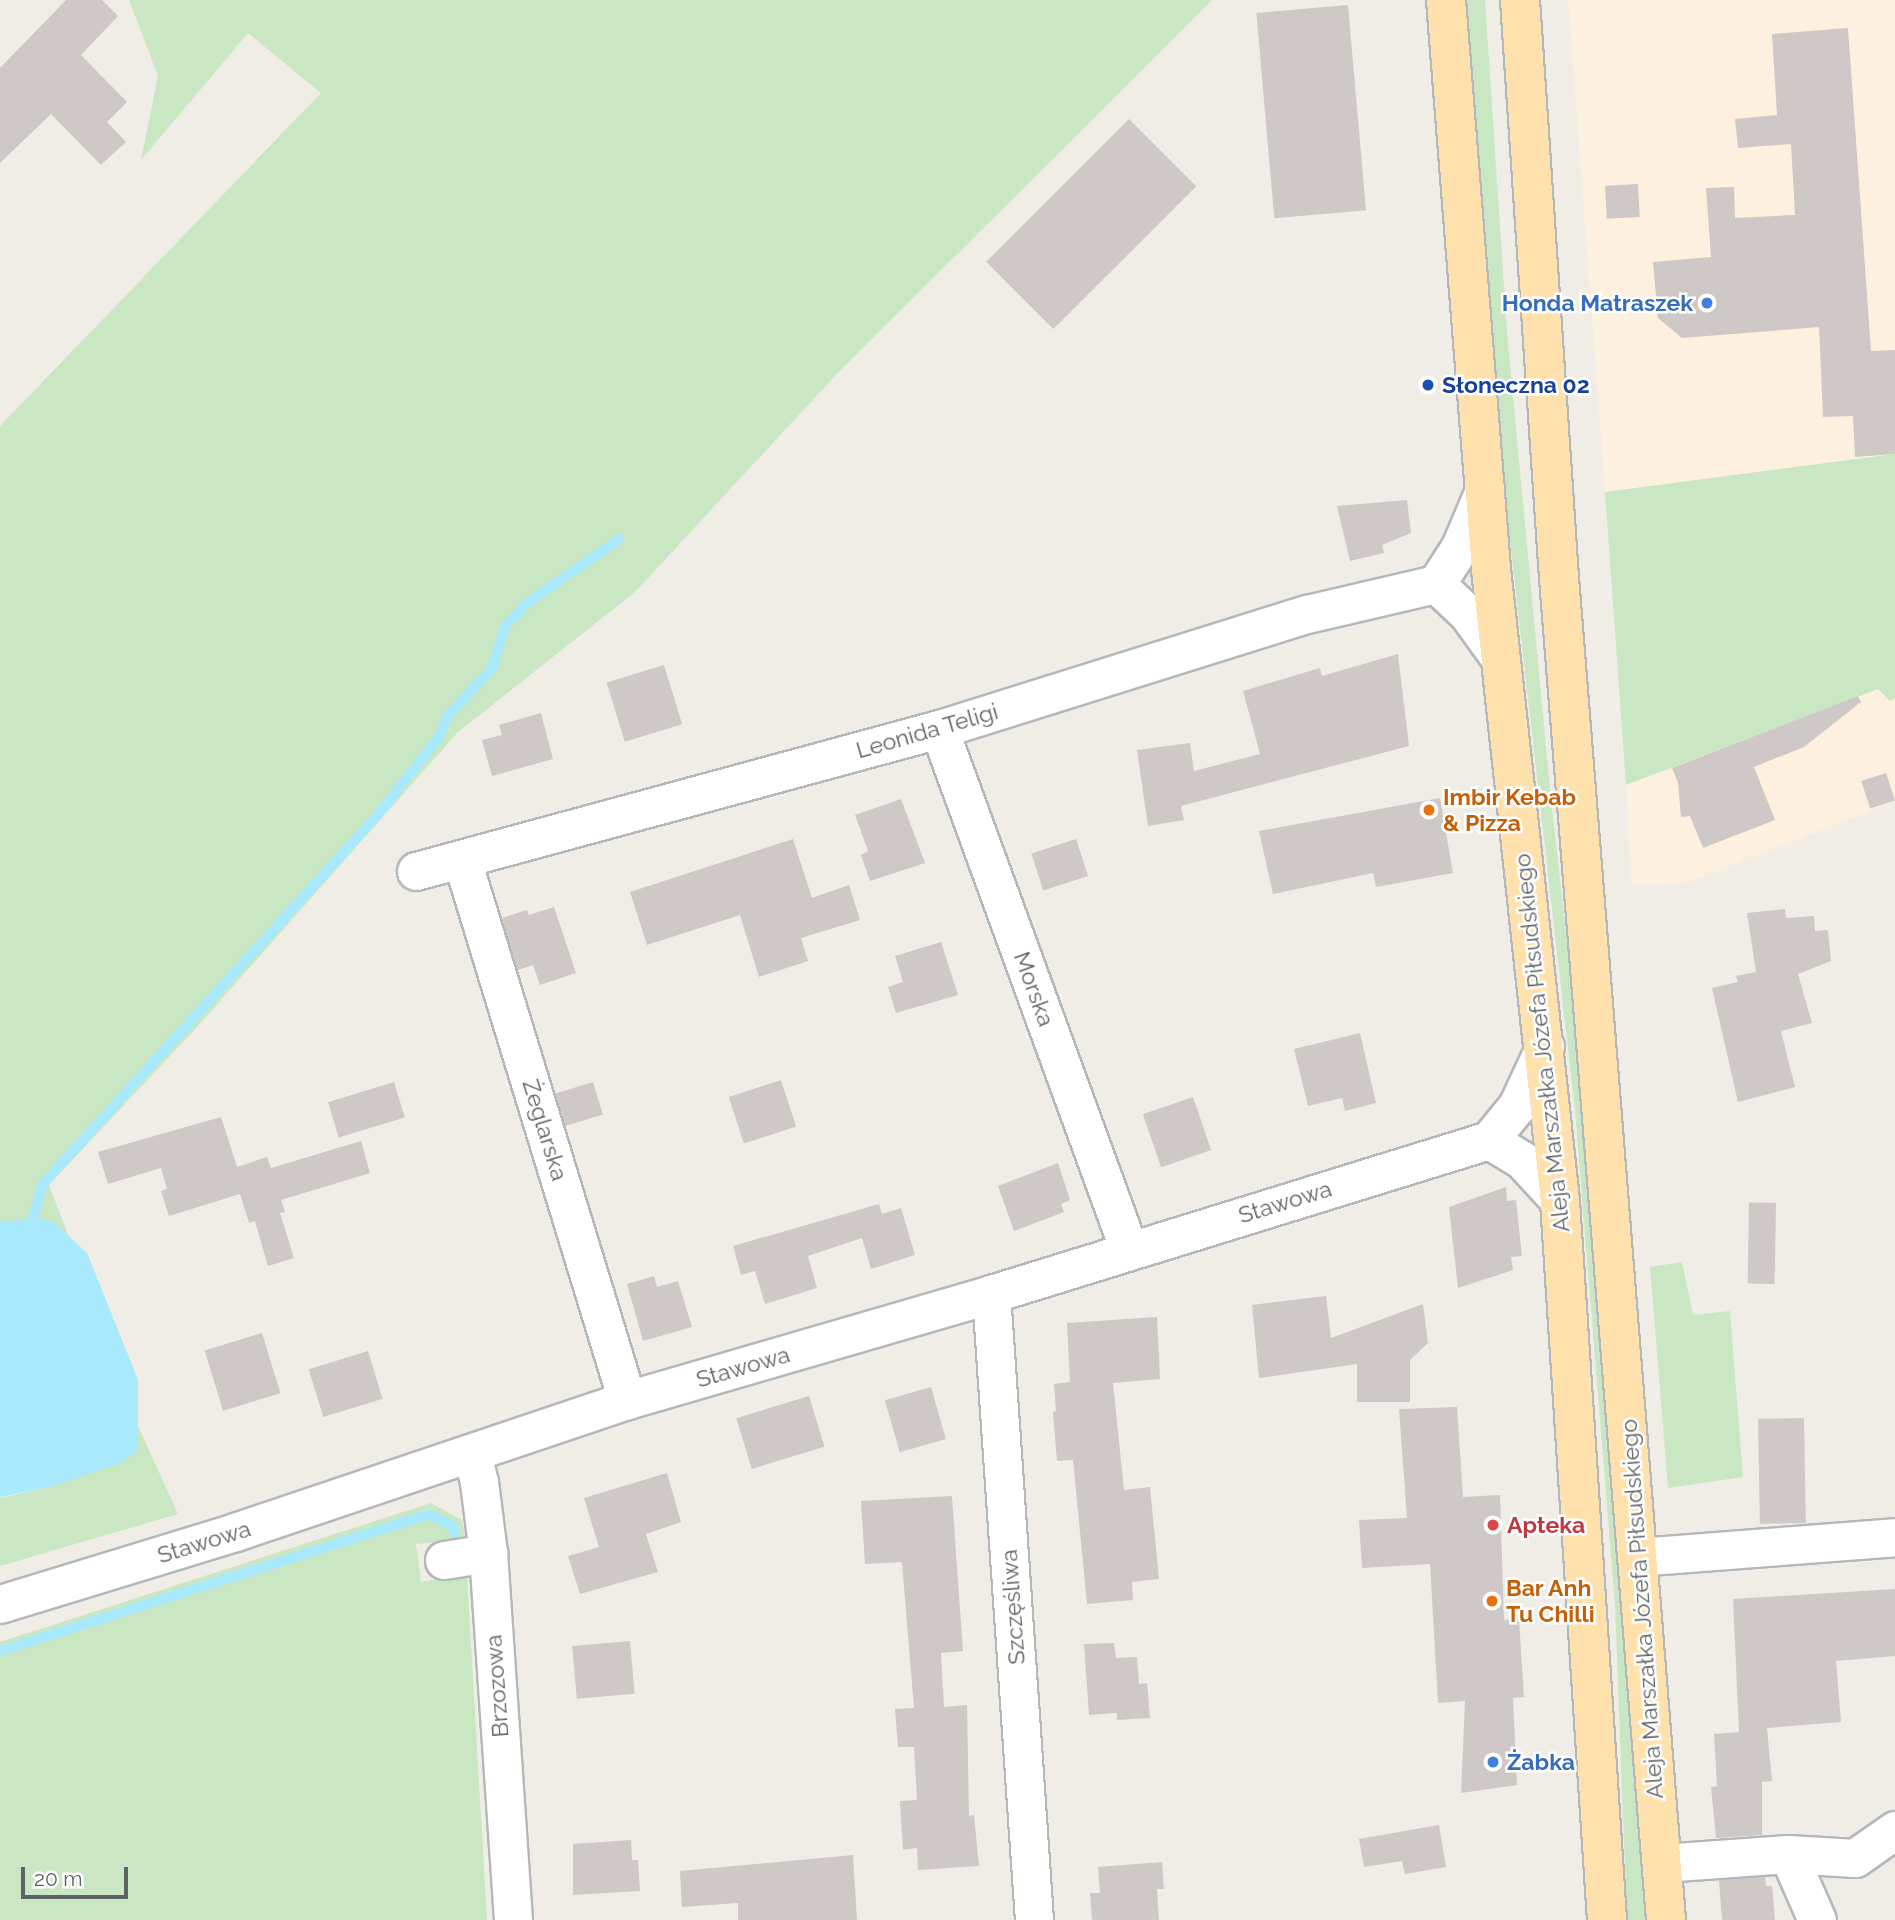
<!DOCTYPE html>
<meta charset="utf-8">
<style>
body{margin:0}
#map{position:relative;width:1895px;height:1920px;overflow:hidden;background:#f0ece6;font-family:Raleway,sans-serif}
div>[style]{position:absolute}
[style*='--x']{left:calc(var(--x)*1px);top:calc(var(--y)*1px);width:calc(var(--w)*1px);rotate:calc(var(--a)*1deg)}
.commercial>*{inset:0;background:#fdf0de}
.green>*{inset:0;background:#cae7c4}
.water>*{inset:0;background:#a9e9fe}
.stream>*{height:10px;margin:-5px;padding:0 5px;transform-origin:5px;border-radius:5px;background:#a9e9fe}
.building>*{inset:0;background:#cec9c6;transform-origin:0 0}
.roads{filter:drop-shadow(2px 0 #b4b8bb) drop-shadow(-2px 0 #b4b8bb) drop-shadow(0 2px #b4b8bb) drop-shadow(0 -2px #b4b8bb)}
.minor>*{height:37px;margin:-18.5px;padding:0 18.5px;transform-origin:18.5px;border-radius:18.5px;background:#fff}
.major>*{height:38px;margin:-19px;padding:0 19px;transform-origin:19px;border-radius:19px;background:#fee1ad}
.dots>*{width:19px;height:19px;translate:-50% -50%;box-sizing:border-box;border:4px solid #fff;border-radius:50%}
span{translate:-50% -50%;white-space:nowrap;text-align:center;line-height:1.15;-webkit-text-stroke:5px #fff;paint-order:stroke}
.shop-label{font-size:23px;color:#366cbe;font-weight:700}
.right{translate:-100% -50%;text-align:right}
.left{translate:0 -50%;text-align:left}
.transit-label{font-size:23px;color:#164399;font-weight:700}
.street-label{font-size:23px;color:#5e6366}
.food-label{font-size:23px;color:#c56008;font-weight:700}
.health-label{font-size:23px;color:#be3a42;font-weight:700}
.scale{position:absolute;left:21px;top:1867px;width:107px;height:32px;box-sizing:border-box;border:4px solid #5e6366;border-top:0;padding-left:9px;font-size:21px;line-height:24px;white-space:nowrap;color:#5e6366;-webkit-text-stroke:5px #fff;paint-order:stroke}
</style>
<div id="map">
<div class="commercial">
<div style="clip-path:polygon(1568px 0,1895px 0,1895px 454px,1605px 492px)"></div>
<div style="clip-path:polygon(1878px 689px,1890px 701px,1895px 698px,1895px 801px,1688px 883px,1631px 885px,1626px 785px)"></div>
</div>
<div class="green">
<div style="clip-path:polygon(129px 0,1212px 0,833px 378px,635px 592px,457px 733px,197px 1027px,49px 1185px,69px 1237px,52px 1221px,0 1223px,0 426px,321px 93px,248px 33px,141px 160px,158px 76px)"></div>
<div style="clip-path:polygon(1463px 0,1485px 0,1507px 333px,1551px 800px,1588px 1129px,1646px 1920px,1627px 1920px,1615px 1605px,1575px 1110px,1498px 436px)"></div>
<div style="clip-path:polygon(1895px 454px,1895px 698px,1890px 701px,1878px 689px,1626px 785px,1605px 492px)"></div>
<div style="clip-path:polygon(1682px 1262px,1693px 1315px,1730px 1311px,1743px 1477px,1668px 1488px,1650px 1267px)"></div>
<div style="clip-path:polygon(138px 1426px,178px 1514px,0 1566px,0 1498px,53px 1486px,138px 1451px)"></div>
<div style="clip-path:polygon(431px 1503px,462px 1520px,466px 1540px,416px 1544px,421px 1582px,467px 1575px,487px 1920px,0 1920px,0 1642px)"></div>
</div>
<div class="water">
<div style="clip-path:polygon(33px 1219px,52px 1221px,87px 1253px,138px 1380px,138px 1451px,120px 1463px,53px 1486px,0 1497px,0 1222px)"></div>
</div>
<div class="stream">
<div style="--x:33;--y:1219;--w:35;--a:-75"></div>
<div style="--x:42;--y:1185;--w:496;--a:-47.8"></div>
<div style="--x:375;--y:818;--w:103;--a:-51.7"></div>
<div style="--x:439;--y:737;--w:24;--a:-68"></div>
<div style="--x:448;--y:715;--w:64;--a:-46.3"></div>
<div style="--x:492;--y:669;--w:45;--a:-73.2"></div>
<div style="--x:505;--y:626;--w:32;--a:-46"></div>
<div style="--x:527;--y:603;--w:112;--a:-34.8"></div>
<div style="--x:0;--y:1651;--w:449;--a:-17.7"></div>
<div style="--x:428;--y:1514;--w:28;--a:26"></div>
<div style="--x:453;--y:1526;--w:8;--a:76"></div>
</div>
<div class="building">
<div style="clip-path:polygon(66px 0,102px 0,118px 16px,81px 55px,127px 102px,107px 122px,126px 142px,101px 165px,51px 114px,0 163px,0 68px)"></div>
<div style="left:1348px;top:5px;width:206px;height:92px;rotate:85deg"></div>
<div style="clip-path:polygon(1848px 28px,1871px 351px,1895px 350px,1895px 454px,1855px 457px,1853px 416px,1823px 417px,1819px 327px,1682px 338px,1658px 318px,1653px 262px,1711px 257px,1706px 188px,1734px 187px,1735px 218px,1795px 215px,1791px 144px,1738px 148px,1735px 119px,1777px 115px,1772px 34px)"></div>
<div style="left:1129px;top:119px;width:95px;height:202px;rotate:45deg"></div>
<div style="left:1638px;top:184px;width:33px;height:33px;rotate:87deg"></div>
<div style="clip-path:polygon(1407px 500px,1411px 533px,1382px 545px,1384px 553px,1350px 561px,1337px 506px)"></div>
<div style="clip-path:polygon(1398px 654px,1409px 746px,1181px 806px,1184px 820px,1148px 826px,1137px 750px,1190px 743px,1194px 771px,1260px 754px,1243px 691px,1320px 668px,1322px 676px)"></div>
<div style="left:664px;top:665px;width:62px;height:60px;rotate:73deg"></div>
<div style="clip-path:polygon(1858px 696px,1861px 702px,1804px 747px,1754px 767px,1775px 820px,1703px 848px,1690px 816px,1681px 817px,1678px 783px,1672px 768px)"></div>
<div style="clip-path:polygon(541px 713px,553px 759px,492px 776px,482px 740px,502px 735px,499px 725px)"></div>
<div style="left:1886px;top:773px;width:29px;height:26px;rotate:72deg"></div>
<div style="clip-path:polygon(1440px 798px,1453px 873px,1376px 887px,1373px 873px,1273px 894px,1259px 831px)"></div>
<div style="clip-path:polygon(901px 799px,925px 863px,870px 881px,861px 855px,868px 851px,855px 815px)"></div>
<div style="clip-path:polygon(793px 839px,812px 898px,849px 885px,860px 920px,801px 938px,808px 961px,759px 977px,740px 915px,647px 945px,630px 892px)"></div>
<div style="left:1076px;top:839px;width:39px;height:47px;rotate:72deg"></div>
<div style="clip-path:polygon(554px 907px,576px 973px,540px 985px,533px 965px,518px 970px,502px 918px,527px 910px,529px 915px)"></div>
<div style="clip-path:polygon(1785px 909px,1786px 918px,1814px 916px,1815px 931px,1828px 930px,1831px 961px,1798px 974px,1812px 1023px,1781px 1031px,1795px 1087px,1738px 1102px,1712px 988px,1738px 982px,1736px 976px,1756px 972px,1747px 913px)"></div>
<div style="clip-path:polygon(941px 942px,958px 995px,896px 1013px,888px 987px,903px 982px,895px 956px)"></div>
<div style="clip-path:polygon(1360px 1033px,1376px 1103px,1345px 1111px,1342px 1098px,1308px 1106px,1294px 1049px)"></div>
<div style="left:781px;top:1080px;width:49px;height:55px;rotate:72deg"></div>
<div style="left:394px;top:1082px;width:37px;height:69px;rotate:73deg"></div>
<div style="left:593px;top:1082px;width:34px;height:39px;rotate:73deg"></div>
<div style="left:1193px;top:1097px;width:56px;height:53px;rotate:71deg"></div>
<div style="clip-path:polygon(221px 1117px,237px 1167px,267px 1157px,271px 1168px,361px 1141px,370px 1173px,281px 1200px,285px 1212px,280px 1213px,294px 1258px,268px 1266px,255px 1221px,249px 1223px,240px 1194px,169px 1216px,161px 1191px,167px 1189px,161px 1168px,108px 1184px,98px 1152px)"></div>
<div style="clip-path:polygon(1058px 1163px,1070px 1200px,1061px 1204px,1064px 1212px,1014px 1231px,998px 1186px)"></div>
<div style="clip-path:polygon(1506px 1187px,1507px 1201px,1516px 1200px,1522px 1256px,1511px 1257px,1513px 1270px,1458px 1288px,1449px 1207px)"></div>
<div style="left:1776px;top:1203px;width:81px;height:27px;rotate:91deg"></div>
<div style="clip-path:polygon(879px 1204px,882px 1214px,901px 1208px,915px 1255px,871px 1269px,862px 1238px,808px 1256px,817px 1288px,765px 1304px,755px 1271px,741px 1275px,733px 1246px)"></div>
<div style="clip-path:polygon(654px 1276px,657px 1287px,678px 1281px,692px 1327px,643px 1341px,627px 1284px)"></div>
<div style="clip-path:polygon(1326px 1296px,1331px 1338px,1423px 1304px,1428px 1343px,1410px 1360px,1410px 1402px,1357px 1402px,1357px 1364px,1259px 1378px,1252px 1305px)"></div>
<div style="clip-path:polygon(1157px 1317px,1160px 1379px,1113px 1383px,1124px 1490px,1150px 1487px,1159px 1579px,1132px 1582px,1133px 1600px,1087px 1604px,1073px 1460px,1057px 1461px,1053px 1412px,1056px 1411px,1054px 1384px,1070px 1382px,1067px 1323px)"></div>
<div style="left:262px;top:1333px;width:63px;height:60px;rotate:73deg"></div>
<div style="left:368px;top:1351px;width:50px;height:62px;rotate:73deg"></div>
<div style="left:931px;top:1387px;width:54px;height:48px;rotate:74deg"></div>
<div style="left:809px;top:1396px;width:53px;height:76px;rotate:73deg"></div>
<div style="clip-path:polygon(1457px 1407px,1463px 1497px,1500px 1495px,1504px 1620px,1519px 1619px,1524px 1697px,1513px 1698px,1517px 1785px,1461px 1793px,1465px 1701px,1438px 1703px,1430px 1564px,1362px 1568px,1359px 1520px,1407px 1518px,1399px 1409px)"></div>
<div style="left:1804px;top:1418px;width:105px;height:46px;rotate:89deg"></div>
<div style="clip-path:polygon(667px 1473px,681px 1522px,646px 1534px,658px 1572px,580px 1594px,568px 1556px,599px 1547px,584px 1498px)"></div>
<div style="clip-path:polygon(952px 1496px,963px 1651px,941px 1653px,944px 1707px,967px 1705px,969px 1816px,974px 1815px,979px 1866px,918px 1870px,917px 1848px,903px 1850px,900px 1801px,917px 1800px,914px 1747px,898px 1747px,895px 1709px,914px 1708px,902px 1562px,865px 1564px,861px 1501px)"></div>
<div style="clip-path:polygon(1895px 1589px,1895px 1656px,1836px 1661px,1841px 1722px,1767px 1728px,1772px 1781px,1762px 1782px,1762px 1835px,1716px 1838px,1711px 1787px,1717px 1786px,1714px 1734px,1739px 1732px,1733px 1599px)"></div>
<div style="left:630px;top:1641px;width:53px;height:58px;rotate:85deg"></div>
<div style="clip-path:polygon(1114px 1643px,1116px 1658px,1137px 1657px,1139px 1684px,1147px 1683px,1150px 1718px,1117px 1720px,1117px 1713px,1089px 1715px,1084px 1644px)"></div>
<div style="clip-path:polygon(1439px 1825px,1446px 1867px,1405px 1874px,1402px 1861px,1364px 1867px,1359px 1839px)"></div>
<div style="clip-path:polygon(631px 1840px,632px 1860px,638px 1860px,640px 1891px,573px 1895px,573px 1844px)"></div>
<div style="clip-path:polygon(853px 1855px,857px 1920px,738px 1920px,738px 1903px,682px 1907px,680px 1871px)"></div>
<div style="clip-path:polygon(1162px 1862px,1164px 1889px,1157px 1889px,1159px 1920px,1092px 1920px,1090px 1893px,1100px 1893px,1098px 1867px)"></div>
<div style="clip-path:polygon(1765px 1877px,1766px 1886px,1772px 1886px,1775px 1920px,1722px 1920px,1719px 1880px)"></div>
</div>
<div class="roads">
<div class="minor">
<div style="--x:1436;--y:584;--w:42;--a:43.1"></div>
<div style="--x:1467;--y:613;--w:58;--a:54.1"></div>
<div style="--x:939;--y:729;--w:555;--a:69.96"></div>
<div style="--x:462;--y:860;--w:565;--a:73.01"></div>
<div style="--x:416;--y:871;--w:542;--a:-15.19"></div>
<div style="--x:939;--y:729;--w:386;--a:-17.4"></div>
<div style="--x:1307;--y:614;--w:132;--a:-13.1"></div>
<div style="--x:1436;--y:584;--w:44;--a:-57"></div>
<div style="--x:1460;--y:547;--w:64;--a:-67"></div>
<div style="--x:1489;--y:1140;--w:39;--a:31"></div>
<div style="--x:1522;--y:1160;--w:56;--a:47.2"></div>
<div style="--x:991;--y:1294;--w:627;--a:86.07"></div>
<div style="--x:472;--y:1454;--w:29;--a:76"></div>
<div style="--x:479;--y:1482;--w:72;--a:82.8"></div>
<div style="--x:488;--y:1553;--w:368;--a:86.1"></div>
<div style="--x:1638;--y:1557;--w:258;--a:-4.4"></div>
<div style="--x:444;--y:1560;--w:45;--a:-9"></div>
<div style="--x:0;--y:1604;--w:246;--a:-17"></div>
<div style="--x:235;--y:1532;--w:414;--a:-18.6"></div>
<div style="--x:627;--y:1400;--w:379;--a:-16.2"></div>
<div style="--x:991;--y:1294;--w:521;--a:-17.18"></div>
<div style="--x:1489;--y:1140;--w:44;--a:-50.5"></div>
<div style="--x:1517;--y:1106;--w:66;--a:-65"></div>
<div style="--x:1788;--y:1854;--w:72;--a:66.3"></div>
<div style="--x:1662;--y:1863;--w:126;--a:-4.1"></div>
<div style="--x:1788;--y:1854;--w:67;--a:3.4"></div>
<div style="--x:1855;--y:1858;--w:49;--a:-35"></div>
</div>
<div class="major">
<div style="--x:1446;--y:0;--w:571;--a:85.48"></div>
<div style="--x:1491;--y:569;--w:636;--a:83.77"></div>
<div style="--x:1560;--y:1201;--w:721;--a:86.26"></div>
<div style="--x:1520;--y:0;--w:579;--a:86.14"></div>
<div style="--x:1559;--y:578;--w:1346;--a:85.44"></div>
</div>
</div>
<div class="dots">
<div style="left:1707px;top:303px;background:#3f7fe0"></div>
<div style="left:1428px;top:385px;background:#1a4fb4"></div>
<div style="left:1429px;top:810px;background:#e8710a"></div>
<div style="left:1493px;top:1525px;background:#e0444e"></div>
<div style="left:1492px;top:1601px;background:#e8710a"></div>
<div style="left:1493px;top:1762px;background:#3f7fe0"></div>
</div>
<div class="shop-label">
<span class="right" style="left:1693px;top:303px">Honda Matraszek</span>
<span class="left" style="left:1507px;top:1762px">Żabka</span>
</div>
<div class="transit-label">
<span class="left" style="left:1442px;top:385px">Słoneczna 02</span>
</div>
<div class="street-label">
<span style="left:927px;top:731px;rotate:-16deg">Leonida Teligi</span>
<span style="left:1034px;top:989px;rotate:70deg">Morska</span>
<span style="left:1542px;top:1043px;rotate:-96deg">Aleja Marszałka Józefa Piłsudskiego</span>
<span style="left:545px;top:1130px;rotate:73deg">Żeglarska</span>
<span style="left:1285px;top:1202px;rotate:-17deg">Stawowa</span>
<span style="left:743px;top:1367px;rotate:-16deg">Stawowa</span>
<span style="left:204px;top:1542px;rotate:-17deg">Stawowa</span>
<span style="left:1013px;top:1607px;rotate:-94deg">Szczęśliwa</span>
<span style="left:1642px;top:1609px;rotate:-94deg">Aleja Marszałka Józefa Piłsudskiego</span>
<span style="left:497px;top:1686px;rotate:-94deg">Brzozowa</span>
</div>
<div class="food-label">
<span class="left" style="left:1443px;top:810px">Imbir Kebab<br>&amp; Pizza</span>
<span class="left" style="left:1506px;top:1601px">Bar Anh<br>Tu Chilli</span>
</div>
<div class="health-label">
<span class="left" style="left:1507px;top:1525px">Apteka</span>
</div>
<div class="scale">20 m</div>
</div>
